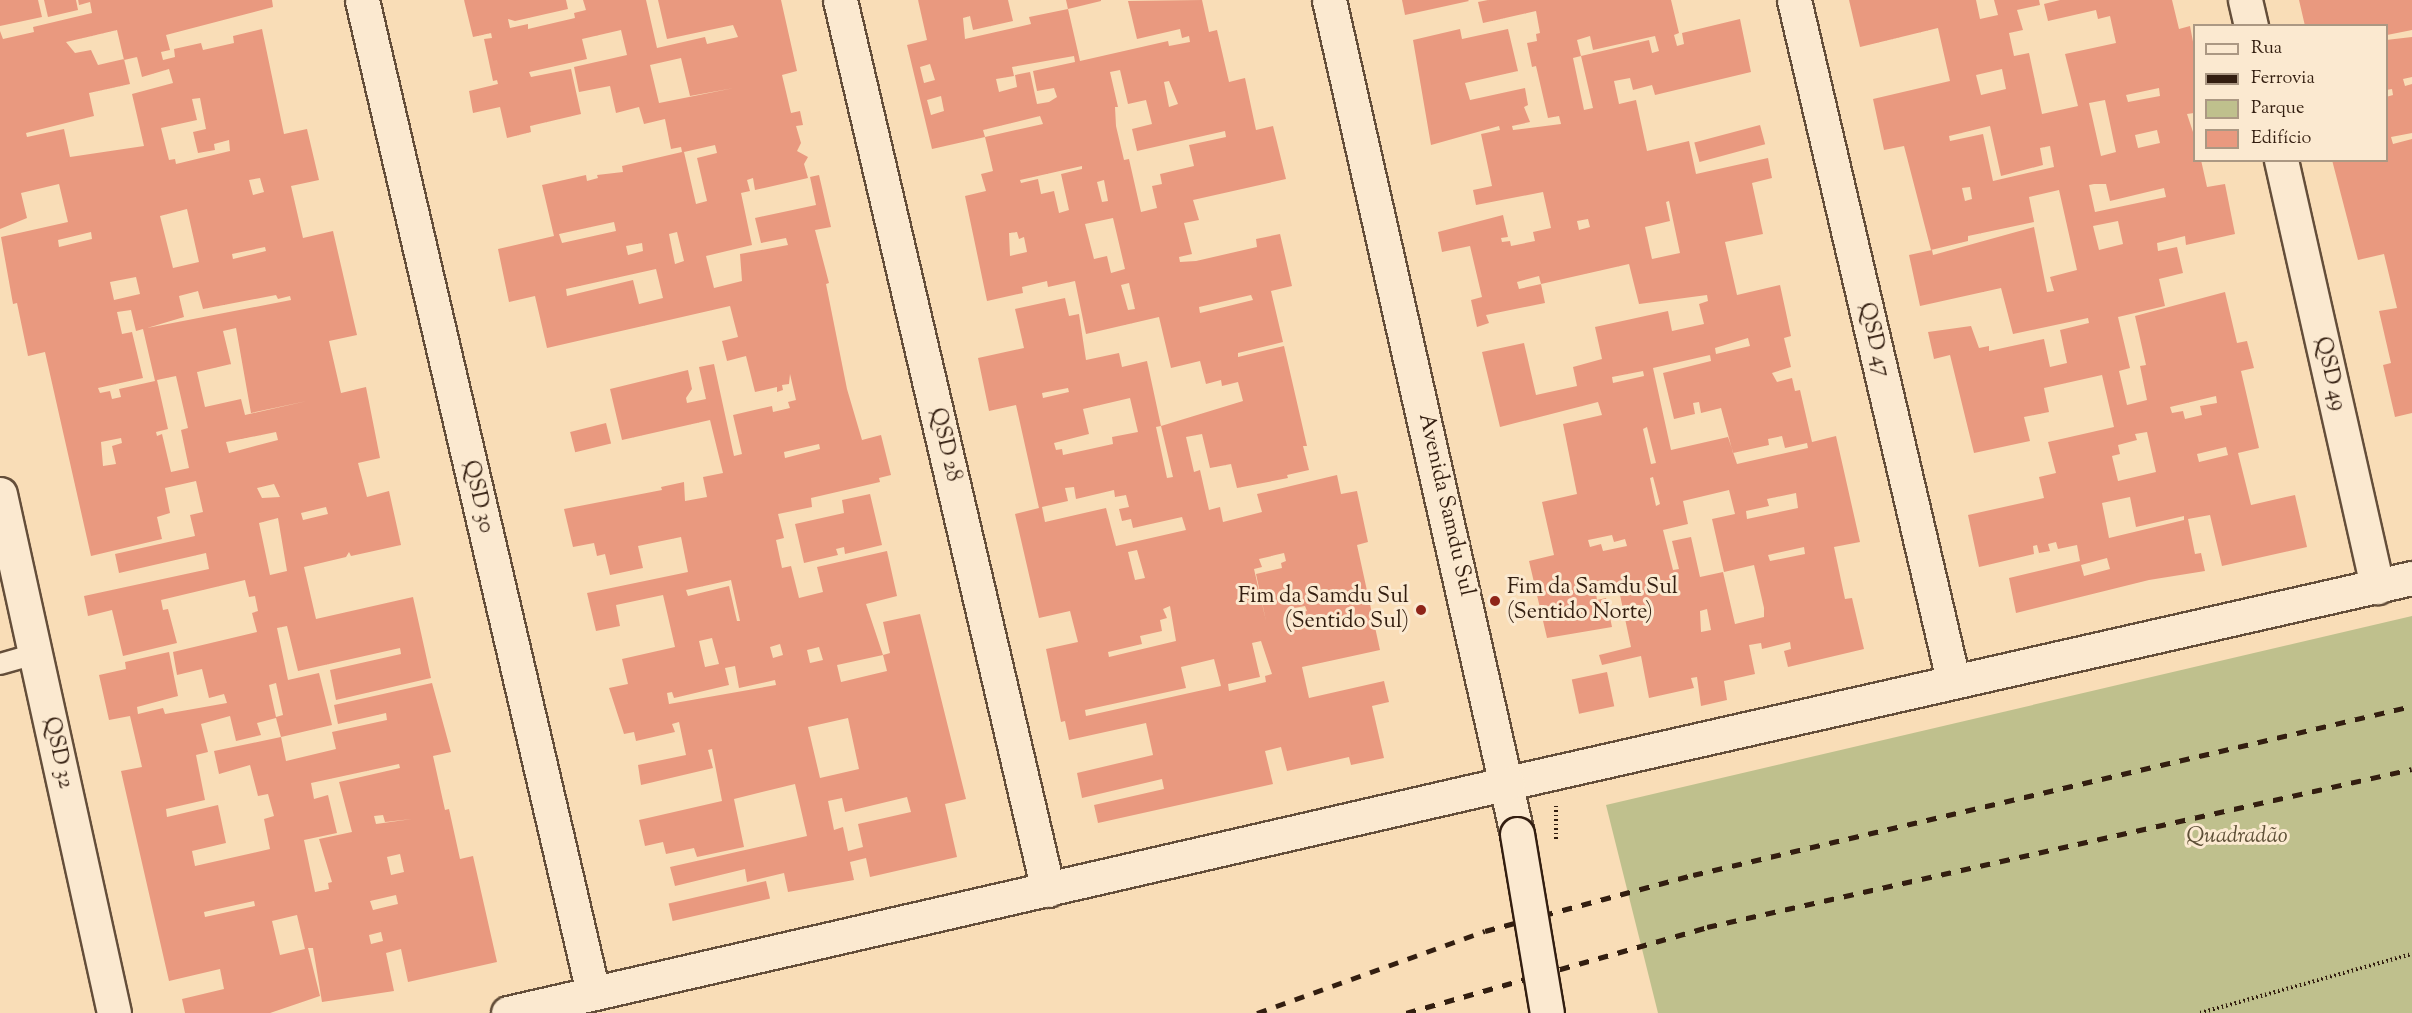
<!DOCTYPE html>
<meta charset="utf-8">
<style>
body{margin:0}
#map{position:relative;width:2412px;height:1013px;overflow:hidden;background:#f9ddb7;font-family:"Sorts Mill Goudy",serif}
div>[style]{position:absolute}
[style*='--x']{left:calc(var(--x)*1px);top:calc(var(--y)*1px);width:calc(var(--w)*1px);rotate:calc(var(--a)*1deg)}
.green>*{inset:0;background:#bfc08d}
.building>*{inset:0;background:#e9997f;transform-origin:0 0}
.path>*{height:4px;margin-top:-2px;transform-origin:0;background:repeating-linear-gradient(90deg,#331e10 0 1.5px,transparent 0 4.5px)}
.roads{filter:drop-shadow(2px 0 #644e3a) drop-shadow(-2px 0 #644e3a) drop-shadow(0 2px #644e3a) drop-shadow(0 -2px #644e3a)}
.lane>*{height:20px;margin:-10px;padding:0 10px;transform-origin:10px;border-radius:10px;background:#fbe9d0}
.street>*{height:33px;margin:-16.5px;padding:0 16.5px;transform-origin:16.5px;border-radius:16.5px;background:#fbe9d0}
.secondary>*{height:33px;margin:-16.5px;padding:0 16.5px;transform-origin:16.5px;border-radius:16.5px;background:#fbe9d0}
.rail>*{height:4.5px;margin-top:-2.25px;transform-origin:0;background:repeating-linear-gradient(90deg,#331e10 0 10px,transparent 0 20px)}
.bridges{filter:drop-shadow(2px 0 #331e10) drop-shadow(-2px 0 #331e10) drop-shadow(0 2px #331e10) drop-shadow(0 -2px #331e10)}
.secondary-bridge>*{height:33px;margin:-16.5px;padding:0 16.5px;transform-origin:16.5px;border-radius:16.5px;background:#fbe9d0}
.dots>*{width:16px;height:16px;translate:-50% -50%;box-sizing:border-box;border:3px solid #fbe9d0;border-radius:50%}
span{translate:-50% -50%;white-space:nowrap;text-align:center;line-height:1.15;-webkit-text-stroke:6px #fbe9d0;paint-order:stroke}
.street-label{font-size:22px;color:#331e10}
.poi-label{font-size:22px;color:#331e10}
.left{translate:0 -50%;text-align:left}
.right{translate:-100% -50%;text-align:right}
.park-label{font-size:22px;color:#5d4f36;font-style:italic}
.legend{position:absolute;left:2193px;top:24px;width:195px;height:138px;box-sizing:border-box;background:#fbe9d0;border:2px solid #ab9883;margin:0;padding:8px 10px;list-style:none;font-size:18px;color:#331e10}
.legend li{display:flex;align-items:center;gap:12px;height:30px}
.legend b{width:30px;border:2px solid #ab9883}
</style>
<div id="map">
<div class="green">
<div style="clip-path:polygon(2412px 616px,2412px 1013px,1658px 1013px,1606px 805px)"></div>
</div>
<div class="building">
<div style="clip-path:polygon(0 0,38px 0,42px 17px,0 26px)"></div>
<div style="clip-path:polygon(44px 0,76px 0,78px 10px,48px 17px)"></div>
<div style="clip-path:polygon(evenodd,78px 0,272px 0,273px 7px,166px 35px,170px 50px,161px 52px,163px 60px,175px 57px,174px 49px,201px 43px,203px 50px,234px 43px,233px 36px,262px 29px,284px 134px,307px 129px,319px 180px,291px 186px,303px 238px,333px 231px,357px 335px,329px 341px,341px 393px,366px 387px,380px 458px,358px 463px,367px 497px,389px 491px,401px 545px,351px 556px,349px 552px,346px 557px,304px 567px,316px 619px,413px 597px,431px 678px,336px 700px,330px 670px,401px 654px,400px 648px,298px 671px,287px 626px,277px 628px,288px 680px,319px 673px,332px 725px,281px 737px,286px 761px,336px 749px,332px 732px,387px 720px,386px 713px,338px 724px,334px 705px,432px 683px,451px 752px,433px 756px,445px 810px,449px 809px,460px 859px,473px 856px,497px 962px,408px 982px,401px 949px,386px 953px,394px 991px,322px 1002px,313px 948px,308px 948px,320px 996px,270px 1013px,185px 1013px,182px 999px,224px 989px,220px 969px,169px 981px,121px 771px,142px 767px,130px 716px,109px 720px,99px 675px,126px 669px,125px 662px,169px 652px,178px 696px,137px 707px,138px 714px,163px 708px,165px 714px,227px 703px,224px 694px,209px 698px,202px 669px,177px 675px,173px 652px,257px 632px,252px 613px,258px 611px,255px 596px,249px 597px,245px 580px,161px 600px,163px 610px,168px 609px,177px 643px,123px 656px,112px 610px,88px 616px,84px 596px,209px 569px,206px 553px,119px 573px,115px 554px,195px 536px,190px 515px,203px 512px,196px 481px,165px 488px,170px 513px,157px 517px,162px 539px,91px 556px,45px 352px,28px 356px,17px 303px,13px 304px,1px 237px,68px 222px,59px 184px,21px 193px,27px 218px,0 229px,0 31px,3px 39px,34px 32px,33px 27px,92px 13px,90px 2px,79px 5px,78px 0,117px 30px,124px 60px,137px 57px,142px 77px,169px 69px,173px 83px,132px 94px,144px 146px,70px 157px,64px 129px,27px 137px,26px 133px,94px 116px,89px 93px,130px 84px,124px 59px,98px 65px,91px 50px,75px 53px,66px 42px,117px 30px,78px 0,200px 98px,206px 129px,193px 132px,198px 153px,215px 150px,214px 144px,229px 140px,230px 151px,176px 164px,175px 159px,169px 160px,161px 128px,197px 120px,192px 99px,200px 98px,78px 0,260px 178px,264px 192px,253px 195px,249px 180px,260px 178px,78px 0,187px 209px,199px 262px,173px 268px,160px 216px,187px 209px,78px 0,91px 232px,92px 239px,59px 247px,58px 240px,91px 232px,78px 0,265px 247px,266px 251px,233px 259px,232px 254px,265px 247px,78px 0,136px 277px,140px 294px,114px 300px,110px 282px,136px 277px,78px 0,198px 291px,203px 309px,276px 295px,278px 299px,290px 296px,291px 300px,147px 328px,184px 317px,179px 296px,198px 291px,78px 0,131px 310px,136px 331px,143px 329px,155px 381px,119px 389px,121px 397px,112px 399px,110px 391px,100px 393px,98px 388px,143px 378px,132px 332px,122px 334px,117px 312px,131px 310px,78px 0,236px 328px,251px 413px,307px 401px,245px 415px,241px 399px,205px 407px,197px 372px,231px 364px,223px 331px,236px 328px,78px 0,176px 376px,188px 428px,181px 430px,189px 468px,171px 472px,162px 434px,157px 436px,156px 432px,168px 429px,157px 380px,176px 376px,78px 0,276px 432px,278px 440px,229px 453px,226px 442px,276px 432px,78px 0,121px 438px,122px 443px,112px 446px,116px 464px,103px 466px,101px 442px,121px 438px,78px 0,274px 484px,280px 497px,262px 498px,257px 488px,274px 484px,78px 0,326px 507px,328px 514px,303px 520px,301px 513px,326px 507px,78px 0,278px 518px,287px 571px,270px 575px,259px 523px,278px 518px,78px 0,276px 683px,283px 715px,276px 717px,269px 685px,276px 683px,78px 0,230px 716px,236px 741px,261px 735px,257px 723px,276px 718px,281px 737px,214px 751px,219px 774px,250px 765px,258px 796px,268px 794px,274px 816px,264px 819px,270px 849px,195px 866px,192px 851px,226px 843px,218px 805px,167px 817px,166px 809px,205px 800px,196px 755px,208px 752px,201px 724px,230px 716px,78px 0,399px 764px,400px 768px,339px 782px,352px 832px,319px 839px,332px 882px,328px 883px,329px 889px,315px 892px,304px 840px,337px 833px,328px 795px,314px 799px,311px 783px,399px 764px,78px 0,383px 815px,385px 822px,412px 819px,376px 824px,374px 816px,383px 815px,78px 0,400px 854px,404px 872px,391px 875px,387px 857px,400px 854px,78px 0,396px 895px,398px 904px,373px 910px,370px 901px,396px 895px,78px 0,254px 901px,255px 906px,205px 917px,204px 912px,254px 901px,78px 0,297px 915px,305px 949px,280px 955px,272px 921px,297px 915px,78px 0,381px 932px,383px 941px,371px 944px,369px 935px,381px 932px)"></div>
<div style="clip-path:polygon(evenodd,464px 0,566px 0,568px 9px,515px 21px,508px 19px,510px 28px,528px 24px,528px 29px,575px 18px,574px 13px,586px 10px,583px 0,646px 0,657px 48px,705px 37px,707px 44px,738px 37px,733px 25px,667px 39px,658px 0,781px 0,797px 71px,782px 75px,791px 113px,800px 111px,803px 125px,796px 126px,801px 143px,797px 151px,808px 157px,804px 164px,808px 178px,755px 190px,753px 178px,747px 180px,750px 191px,741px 193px,752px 245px,706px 256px,714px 288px,742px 281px,740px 254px,788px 245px,786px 238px,761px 243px,755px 218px,816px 205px,810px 177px,819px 175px,831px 227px,815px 230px,829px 283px,826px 284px,847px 389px,862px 440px,881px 435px,891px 475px,879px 478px,880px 482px,811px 498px,812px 507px,778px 514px,784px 538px,776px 540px,782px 568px,791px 566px,799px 598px,823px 592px,817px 567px,887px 551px,897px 596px,866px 604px,883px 655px,837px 665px,841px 682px,887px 671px,883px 655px,890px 653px,883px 622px,920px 614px,966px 799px,945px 804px,957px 857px,870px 877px,866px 858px,850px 862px,854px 880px,788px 892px,784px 873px,747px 882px,745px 869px,675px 886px,670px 867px,807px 836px,795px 784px,734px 799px,744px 847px,697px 857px,694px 848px,666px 854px,663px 842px,645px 846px,639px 820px,722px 801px,712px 749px,708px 750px,713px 768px,641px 785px,638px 765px,686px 755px,679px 722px,672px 724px,675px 732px,636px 741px,634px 732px,624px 734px,609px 688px,628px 684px,622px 659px,675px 647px,663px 595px,616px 605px,620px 626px,596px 631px,587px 593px,688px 572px,681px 537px,638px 546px,643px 568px,610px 575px,605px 554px,597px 556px,594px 543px,573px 547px,564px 509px,662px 490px,661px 487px,684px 482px,685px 501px,707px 497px,703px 477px,723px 473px,710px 420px,622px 440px,610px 389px,688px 370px,692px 389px,686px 398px,687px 403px,706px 399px,699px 367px,714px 364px,734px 456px,742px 454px,733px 415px,772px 406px,773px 412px,790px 408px,788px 402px,796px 400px,790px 374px,789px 384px,782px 385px,783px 390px,777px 392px,777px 387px,755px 392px,746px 356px,727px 361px,722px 341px,738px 337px,730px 306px,547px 348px,535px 296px,509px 302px,498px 249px,554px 236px,542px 185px,586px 175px,587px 181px,598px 178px,597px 175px,623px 172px,622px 166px,682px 152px,681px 147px,671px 149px,665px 119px,644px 124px,639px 107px,616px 113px,610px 86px,579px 92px,574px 67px,627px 55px,621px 30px,582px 39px,587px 59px,529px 72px,531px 77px,571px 69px,581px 114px,530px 126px,531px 132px,507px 138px,500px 107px,473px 113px,469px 91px,498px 84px,497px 80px,493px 81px,484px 39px,492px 38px,491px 33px,473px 37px,464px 0,681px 58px,690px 96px,734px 88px,659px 103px,650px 65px,681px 58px,464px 0,715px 145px,717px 153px,697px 158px,707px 201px,696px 204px,684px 152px,715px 145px,464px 0,614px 222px,616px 231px,562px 243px,559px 234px,614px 222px,464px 0,677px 232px,684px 261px,675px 264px,669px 234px,677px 232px,464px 0,642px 243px,643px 251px,628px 255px,626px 246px,642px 243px,464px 0,656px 269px,663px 298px,639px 304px,633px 280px,567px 296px,566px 289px,656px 269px,464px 0,819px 444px,820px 449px,785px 458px,784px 452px,819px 444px,464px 0,731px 580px,740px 621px,737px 621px,729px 586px,688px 596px,686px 590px,731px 580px,464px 0,712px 638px,719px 664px,705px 667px,699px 641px,712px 638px,464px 0,780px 644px,783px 655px,773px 658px,770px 647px,780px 644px,464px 0,819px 647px,823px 660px,810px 663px,807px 650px,819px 647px,464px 0,735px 666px,739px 688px,775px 680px,776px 685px,669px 704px,667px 693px,672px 692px,674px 698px,729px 685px,725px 668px,735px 666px,464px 0,848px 718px,859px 769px,820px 778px,808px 727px,848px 718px,464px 0,907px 797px,911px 812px,858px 824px,863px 847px,848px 851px,843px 827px,834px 830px,828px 801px,842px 798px,845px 812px,907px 797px)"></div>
<div style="clip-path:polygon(evenodd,918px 0,1008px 0,1013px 21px,973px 30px,970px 16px,963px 18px,965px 39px,1031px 24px,1029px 17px,1068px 9px,1080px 61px,1168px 41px,1169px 46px,1190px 42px,1189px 36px,1182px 38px,1180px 29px,1137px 39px,1128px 1px,1202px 0,1209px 32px,1217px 30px,1229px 82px,1245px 78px,1256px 130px,1273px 126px,1286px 179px,1193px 200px,1199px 220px,1184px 223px,1192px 254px,1179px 257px,1180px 262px,1196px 261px,1257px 247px,1256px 239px,1280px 234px,1292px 286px,1271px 291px,1283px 342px,1238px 353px,1238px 357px,1284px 346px,1307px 446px,1303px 446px,1309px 470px,1287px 475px,1288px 478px,1237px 488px,1231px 464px,1210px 468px,1202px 434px,1186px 437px,1194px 472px,1200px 470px,1209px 510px,1220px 507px,1223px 522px,1262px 512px,1257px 494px,1337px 475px,1341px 494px,1357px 491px,1368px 542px,1357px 545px,1380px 650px,1302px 667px,1309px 698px,1384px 681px,1389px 702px,1372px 706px,1384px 758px,1351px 765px,1349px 757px,1287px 771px,1281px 747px,1265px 751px,1273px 784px,1098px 823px,1094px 805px,1164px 789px,1162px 779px,1082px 798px,1077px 773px,1153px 755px,1146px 723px,1069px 740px,1065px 721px,1061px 722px,1046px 649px,1078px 642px,1070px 611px,1039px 618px,1015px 514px,1039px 508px,1016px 405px,989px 411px,978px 358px,1024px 348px,1015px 309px,1065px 298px,1069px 316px,1079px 314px,1086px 360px,1119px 353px,1122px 367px,1147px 361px,1161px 426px,1156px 427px,1167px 478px,1173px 477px,1161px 426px,1243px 401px,1238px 382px,1222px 386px,1221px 380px,1206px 384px,1200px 361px,1171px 368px,1159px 317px,1086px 334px,1075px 281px,1048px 287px,1047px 281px,1022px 287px,1023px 293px,987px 301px,965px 196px,986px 191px,981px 174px,993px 171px,985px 137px,1043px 124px,1040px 116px,983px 130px,985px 137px,932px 149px,907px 45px,927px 40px,918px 0,1074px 56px,1075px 62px,1033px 71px,1037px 91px,1054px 88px,1057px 97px,1049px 102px,1037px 104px,1030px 72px,1015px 75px,1017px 87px,999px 92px,996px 79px,1014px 76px,1012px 67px,1074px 56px,918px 0,930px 64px,935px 80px,924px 83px,920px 67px,930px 64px,918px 0,1120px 70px,1128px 104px,1146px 100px,1152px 124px,1132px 129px,1137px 151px,1225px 131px,1226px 137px,1189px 145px,1194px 166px,1160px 174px,1162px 184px,1152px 186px,1157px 208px,1141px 212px,1129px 159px,1124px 160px,1116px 126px,1115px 107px,1118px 107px,1110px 72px,1120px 70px,918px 0,1169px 81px,1178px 104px,1169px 107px,1164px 82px,1169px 81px,918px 0,941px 96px,944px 111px,931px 115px,927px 100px,941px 96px,918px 0,1082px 166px,1082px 169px,1061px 174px,1069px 210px,1059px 213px,1054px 191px,1041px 194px,1038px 179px,1021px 183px,1020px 180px,1082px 166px,918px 0,1104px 180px,1108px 201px,1102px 202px,1097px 182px,1104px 180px,918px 0,1113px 218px,1125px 269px,1111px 273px,1107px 256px,1094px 259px,1085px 224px,1113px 218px,918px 0,1017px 232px,1019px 239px,1024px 237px,1027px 252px,1010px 256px,1009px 233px,1017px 232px,918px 0,1129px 283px,1135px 309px,1128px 310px,1121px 285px,1129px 283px,918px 0,1251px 295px,1253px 300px,1200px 313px,1199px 307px,1251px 295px,918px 0,1068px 388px,1069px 392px,1043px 398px,1042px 393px,1068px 388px,918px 0,1130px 398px,1138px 432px,1112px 437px,1113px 444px,1063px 455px,1062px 449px,1056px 450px,1054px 443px,1089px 434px,1083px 409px,1130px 398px,918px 0,1074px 487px,1076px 499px,1114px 490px,1115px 497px,1126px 495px,1129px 507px,1119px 509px,1122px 521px,1131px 519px,1133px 528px,1182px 517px,1186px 530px,1116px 546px,1106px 508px,1045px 522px,1042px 507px,1068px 501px,1065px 488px,1074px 487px,918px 0,1137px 550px,1145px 578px,1135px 580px,1128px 552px,1137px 550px,918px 0,1284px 553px,1286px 561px,1281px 563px,1282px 568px,1256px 574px,1266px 621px,1254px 569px,1262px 567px,1259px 559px,1284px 553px,918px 0,1170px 606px,1176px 641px,1109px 657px,1108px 652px,1142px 644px,1140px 636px,1162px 631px,1160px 620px,1167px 618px,1163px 609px,1170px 606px,918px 0,1305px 606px,1307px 611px,1290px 615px,1289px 609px,1305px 606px,918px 0,1261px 641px,1272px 674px,1265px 676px,1266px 682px,1229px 691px,1228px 684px,1260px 677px,1252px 643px,1261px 641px,918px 0,1214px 659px,1221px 686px,1086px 716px,1085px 710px,1186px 688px,1181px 667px,1214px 659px)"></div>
<div style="clip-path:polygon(1066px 0,1101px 0,1101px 1px,1068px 9px)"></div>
<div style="clip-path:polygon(1402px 0,1468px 0,1469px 1px,1405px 15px)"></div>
<div style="clip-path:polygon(evenodd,1488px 0,1671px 0,1679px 33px,1674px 35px,1677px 46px,1684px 44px,1682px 33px,1740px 19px,1751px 72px,1655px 95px,1652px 85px,1633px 90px,1630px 78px,1614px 81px,1619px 104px,1636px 100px,1647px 151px,1689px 141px,1696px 174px,1768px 158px,1772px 178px,1752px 183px,1763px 234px,1725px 242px,1737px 295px,1780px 285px,1791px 336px,1784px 338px,1791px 367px,1772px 373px,1777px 382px,1792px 378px,1795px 391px,1800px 390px,1812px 442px,1836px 436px,1860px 542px,1834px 547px,1845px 599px,1852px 598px,1864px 649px,1788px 667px,1784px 651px,1791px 649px,1790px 642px,1762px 649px,1761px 643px,1749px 645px,1755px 674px,1724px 681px,1727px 700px,1701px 706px,1697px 677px,1691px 678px,1694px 688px,1649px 698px,1641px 656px,1602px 665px,1599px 655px,1631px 647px,1620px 595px,1637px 591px,1636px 584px,1596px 593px,1597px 600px,1606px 598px,1612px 627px,1547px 638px,1529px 561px,1554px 555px,1542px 502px,1577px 494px,1563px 424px,1602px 415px,1598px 402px,1500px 427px,1482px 352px,1524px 343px,1536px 395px,1577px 386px,1573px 367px,1602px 359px,1595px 327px,1668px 311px,1672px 331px,1704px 324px,1699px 304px,1708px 301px,1707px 295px,1639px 304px,1629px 264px,1541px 284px,1539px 276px,1517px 282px,1519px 289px,1541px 284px,1545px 303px,1486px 315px,1489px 323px,1477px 327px,1471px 300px,1482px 297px,1470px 246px,1442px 252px,1438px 232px,1503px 215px,1508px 237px,1501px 238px,1502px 242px,1510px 241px,1511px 246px,1535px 241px,1533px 232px,1551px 228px,1543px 192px,1476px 205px,1473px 190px,1492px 186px,1481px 134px,1500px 130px,1499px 126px,1431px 145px,1413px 40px,1460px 29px,1462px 39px,1508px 29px,1518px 71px,1465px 83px,1470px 100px,1525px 88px,1528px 105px,1524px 107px,1530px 122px,1512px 126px,1513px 130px,1561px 124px,1559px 116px,1548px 118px,1536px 66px,1532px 67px,1527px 43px,1537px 41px,1536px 34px,1540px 33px,1536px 11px,1483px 23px,1478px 2px,1488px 0,1590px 36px,1593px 50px,1655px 36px,1659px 51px,1652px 53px,1649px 40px,1581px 56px,1593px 108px,1584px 110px,1573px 58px,1581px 56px,1577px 40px,1590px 36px,1488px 0,1669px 201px,1680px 253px,1652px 259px,1645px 227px,1670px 221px,1666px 202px,1669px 201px,1488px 0,1588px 219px,1590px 227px,1579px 230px,1577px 221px,1588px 219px,1488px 0,1748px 338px,1750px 346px,1716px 354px,1715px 348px,1748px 338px,1488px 0,1710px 355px,1711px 361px,1663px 373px,1674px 419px,1695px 414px,1693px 403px,1699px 402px,1701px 413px,1721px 408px,1733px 453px,1769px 445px,1768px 439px,1782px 436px,1785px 448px,1807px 443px,1808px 448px,1737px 464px,1728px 437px,1671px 450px,1653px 368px,1710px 355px,1488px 0,1643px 371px,1644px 376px,1613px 383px,1612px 377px,1643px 371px,1488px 0,1647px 427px,1656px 463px,1651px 464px,1643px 429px,1647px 427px,1488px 0,1653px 477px,1660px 504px,1656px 506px,1650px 478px,1653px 477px,1488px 0,1729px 490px,1735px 514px,1712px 519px,1724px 572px,1754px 565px,1764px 608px,1764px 617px,1735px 624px,1723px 572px,1700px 577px,1691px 537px,1672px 541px,1679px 569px,1673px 570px,1663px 530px,1688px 524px,1683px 501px,1729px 490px,1488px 0,1796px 493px,1798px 508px,1747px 519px,1746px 511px,1769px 506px,1767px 499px,1796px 493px,1488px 0,1612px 535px,1614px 542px,1625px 539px,1627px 546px,1603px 551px,1601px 544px,1590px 547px,1588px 540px,1612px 535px,1488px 0,1804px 547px,1805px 554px,1770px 561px,1768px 555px,1804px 547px,1488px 0,1707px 609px,1711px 630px,1701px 632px,1700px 611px,1707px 609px)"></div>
<div style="clip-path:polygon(evenodd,1849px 0,1976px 0,1980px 19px,1998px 15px,1994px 0,2039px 0,2040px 5px,2017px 10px,2023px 30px,2009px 33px,2014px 56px,2029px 53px,2042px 114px,2078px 106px,2065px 54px,2116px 43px,2110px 16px,2098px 19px,2096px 10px,2048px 21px,2044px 4px,2060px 0,2172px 0,2179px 29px,2190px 26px,2194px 47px,2194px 113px,2187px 114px,2194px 135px,2194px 160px,2201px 160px,2207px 187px,2225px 184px,2235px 234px,2186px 245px,2185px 236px,2157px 243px,2158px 251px,2177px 247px,2183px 273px,2159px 279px,2165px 306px,2118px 317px,2130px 368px,2119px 371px,2127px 405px,2147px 400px,2140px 366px,2146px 365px,2135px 316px,2225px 292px,2237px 343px,2247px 341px,2254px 368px,2241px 371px,2259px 448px,2238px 453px,2251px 505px,2295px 495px,2307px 547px,2222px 566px,2210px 515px,2188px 519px,2195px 554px,2201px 553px,2205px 571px,2149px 580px,2016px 613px,2009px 578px,2080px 561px,2077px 545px,2058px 549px,2056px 542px,2048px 544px,2050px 551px,2039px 553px,2037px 545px,2033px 546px,2034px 554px,1979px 567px,1968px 515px,2044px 498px,2039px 477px,2056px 473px,2048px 442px,2114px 427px,2102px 375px,2044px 388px,2049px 412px,2024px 417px,2030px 441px,1974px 453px,1950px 355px,1934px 359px,1928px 332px,1971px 326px,1979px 348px,1989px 346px,1989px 351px,2044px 339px,2050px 367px,2067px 363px,2060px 330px,2089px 323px,2088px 318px,2013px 334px,2001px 288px,1920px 306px,1909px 255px,1932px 250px,1933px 255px,2034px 227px,2047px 292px,2054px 291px,2050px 277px,2077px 270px,2059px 190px,2029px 197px,2034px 222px,1968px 236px,1968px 241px,1931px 250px,1904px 146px,1884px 150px,1873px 99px,1950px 81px,1938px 28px,1860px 47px,1849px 0,2002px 69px,2006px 89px,1981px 95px,1976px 75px,2002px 69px,1849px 0,2159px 88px,2160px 96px,2128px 102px,2126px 95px,2159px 88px,1849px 0,2105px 100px,2116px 152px,2101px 156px,2089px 103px,2105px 100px,1849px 0,1990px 126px,2001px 176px,2043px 165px,2040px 148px,2050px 146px,2054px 167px,1993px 181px,1983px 134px,1950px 141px,1949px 136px,1990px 126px,1849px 0,2157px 130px,2160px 143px,2138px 148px,2135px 135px,2157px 130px,1849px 0,2094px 184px,2106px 184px,2110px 201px,2164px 188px,2166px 197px,2095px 212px,2089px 185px,2094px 184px,1849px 0,1970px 187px,1972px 199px,1965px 201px,1962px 188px,1970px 187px,1849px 0,2118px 221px,2123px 244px,2099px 250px,2093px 226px,2118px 221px,1849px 0,2216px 396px,2217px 403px,2200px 406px,2202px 415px,2185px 419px,2183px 411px,2172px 413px,2170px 407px,2216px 396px,1849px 0,2147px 432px,2156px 472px,2118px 481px,2112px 456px,2120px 454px,2118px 445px,2137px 440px,2135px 434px,2147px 432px,1849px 0,2226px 447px,2228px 455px,2199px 462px,2197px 454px,2226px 447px,1849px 0,2130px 497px,2136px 527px,2184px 516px,2184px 520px,2109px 538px,2102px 503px,2130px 497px,1849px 0,2107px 558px,2110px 569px,2084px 576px,2081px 565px,2107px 558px)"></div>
<div style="clip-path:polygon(2299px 0,2412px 0,2412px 30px,2387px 35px,2386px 26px,2305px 26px)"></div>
<div style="clip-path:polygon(2412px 37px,2412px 77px,2403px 79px,2405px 86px,2412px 84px,2412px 133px,2391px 137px,2393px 144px,2412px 139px,2412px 413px,2395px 417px,2383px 365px,2391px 363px,2379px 311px,2397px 308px,2384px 254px,2358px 260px,2332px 160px,2386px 160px,2386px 97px,2393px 95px,2392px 89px,2386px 90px,2386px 40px)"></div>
<div style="left:1760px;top:125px;width:20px;height:68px;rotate:75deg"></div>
<div style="left:606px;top:423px;width:21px;height:37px;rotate:76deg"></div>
<div style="clip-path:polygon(870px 494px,882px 545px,845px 554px,844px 547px,836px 549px,838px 555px,804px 563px,795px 524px,844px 513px,842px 500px)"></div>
<div style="left:1607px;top:672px;width:35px;height:36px;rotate:78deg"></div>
<div style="left:766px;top:881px;width:18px;height:100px;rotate:77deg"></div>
</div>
<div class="path">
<div style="--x:1556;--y:806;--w:34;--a:90"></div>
<div style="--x:2200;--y:1013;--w:220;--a:-15.6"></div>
</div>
<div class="roads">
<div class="lane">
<div style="--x:0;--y:664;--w:36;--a:-16"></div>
</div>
<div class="street">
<div style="--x:362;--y:0;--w:1020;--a:76.9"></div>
<div style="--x:840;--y:0;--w:914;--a:76.85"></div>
<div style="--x:1794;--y:0;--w:698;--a:76.84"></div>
<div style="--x:2245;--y:0;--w:27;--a:77"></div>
<div style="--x:2281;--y:160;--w:438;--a:77.3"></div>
<div style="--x:1508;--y:783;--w:927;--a:-12.78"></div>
</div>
<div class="secondary">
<div style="--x:1329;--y:0;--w:855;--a:77.3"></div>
<div style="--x:0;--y:494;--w:531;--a:77.61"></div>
<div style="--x:508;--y:1013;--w:1026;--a:-12.95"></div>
</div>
</div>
<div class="rail">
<div style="--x:1257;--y:1013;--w:242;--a:-19.8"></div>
<div style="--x:1485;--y:931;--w:215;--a:-15.1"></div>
<div style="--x:1693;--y:875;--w:739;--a:-13.23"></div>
<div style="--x:1406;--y:1013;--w:313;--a:-15.9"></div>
<div style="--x:1707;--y:927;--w:722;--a:-12.63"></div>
</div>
<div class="bridges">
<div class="secondary-bridge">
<div style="--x:1517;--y:834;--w:181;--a:80.5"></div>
</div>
</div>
<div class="dots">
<div style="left:1495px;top:601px;background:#8f2418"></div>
<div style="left:1421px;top:610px;background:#8f2418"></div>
</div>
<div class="street-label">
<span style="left:1873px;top:340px;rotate:77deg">QSD 47</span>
<span style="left:2329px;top:374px;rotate:77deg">QSD 49</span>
<span style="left:944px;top:445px;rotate:77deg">QSD 28</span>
<span style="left:477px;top:497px;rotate:77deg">QSD 30</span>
<span style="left:1445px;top:505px;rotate:77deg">Avenida Samdu Sul</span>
<span style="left:57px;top:753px;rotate:78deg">QSD 32</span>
</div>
<div class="poi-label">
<span class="left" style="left:1507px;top:601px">Fim da Samdu Sul<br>(Sentido Norte)</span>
<span class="right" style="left:1409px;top:610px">Fim da Samdu Sul<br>(Sentido Sul)</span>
</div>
<div class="park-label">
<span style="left:2237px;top:838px">Quadradão</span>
</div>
<ul class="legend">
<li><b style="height:8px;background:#fbe9d0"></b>Rua</li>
<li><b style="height:8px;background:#331e10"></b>Ferrovia</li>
<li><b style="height:16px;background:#bfc08d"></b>Parque</li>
<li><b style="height:16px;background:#e9997f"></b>Edifício</li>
</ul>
</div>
